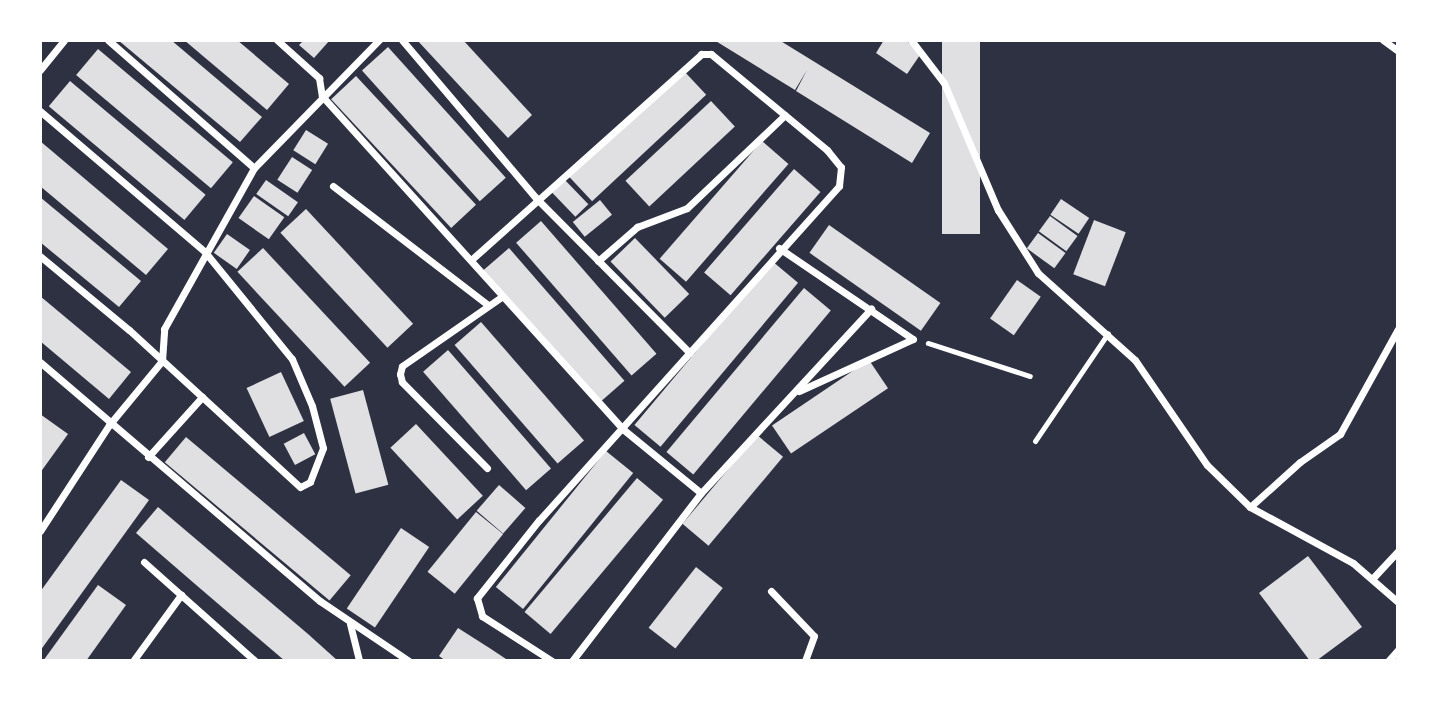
<!DOCTYPE html>
<style>
body{margin:0}
#map{position:relative;width:1438px;height:701px;overflow:hidden;background:#2d3142;font-family:"Golos Text",sans-serif}
div>[style]{position:absolute}
[style*='--x']{left:calc(var(--x)*1px);top:calc(var(--y)*1px);width:calc(var(--w)*1px);rotate:calc(var(--a)*1deg)}
.building>*{inset:0;background:#e0e0e3;transform-origin:0 0}
.path>*{height:4.5px;margin:-2.25px;padding:0 2.25px;transform-origin:2.25px;border-radius:2.25px;background:#fff}
.service>*{height:5px;margin:-2.5px;padding:0 2.5px;transform-origin:2.5px;border-radius:2.5px;background:#fff}
.minor>*{height:7px;margin:-3.5px;padding:0 3.5px;transform-origin:3.5px;border-radius:3.5px;background:#fff}
span{translate:-50% -50%;white-space:nowrap;text-align:center;line-height:1.15;-webkit-text-stroke:5px #fff;paint-order:stroke}
.frame{position:absolute;inset:0;border:42px solid #fff;pointer-events:none}
</style>
<div id="map">
<div class="building">
<div style="clip-path:polygon(118px 40px,171px 40px,262px 117px,240px 142px)"></div>
<div style="clip-path:polygon(184px 40px,237px 40px,289px 84px,267px 110px)"></div>
<div style="clip-path:polygon(304px 40px,330px 40px,314px 58px,299px 45px)"></div>
<div style="clip-path:polygon(417px 40px,463px 40px,532px 115px,508px 138px)"></div>
<div style="clip-path:polygon(714px 40px,779px 40px,930px 133px,912px 163px,796px 91px,807px 70px,795px 90px)"></div>
<div style="clip-path:polygon(884px 40px,905px 40px,922px 52px,907px 74px,876px 53px)"></div>
<div style="left:942px;top:40px;width:38px;height:194px"></div>
<div style="left:388px;top:47px;width:176px;height:35px;rotate:48deg"></div>
<div style="left:98px;top:49px;width:176px;height:34px;rotate:40deg"></div>
<div style="left:683px;top:70px;width:34px;height:156px;rotate:47deg"></div>
<div style="left:356px;top:76px;width:176px;height:34px;rotate:47deg"></div>
<div style="left:70px;top:81px;width:177px;height:33px;rotate:40deg"></div>
<div style="left:711px;top:101px;width:35px;height:117px;rotate:47deg"></div>
<div style="left:306px;top:130px;width:26px;height:24px;rotate:32deg"></div>
<div style="clip-path:polygon(40px 141px,168px 249px,146px 275px,40px 186px)"></div>
<div style="left:762px;top:141px;width:35px;height:156px;rotate:41deg"></div>
<div style="left:292px;top:157px;width:24px;height:27px;rotate:33deg"></div>
<div style="left:794px;top:169px;width:35px;height:137px;rotate:41deg"></div>
<div style="left:564px;top:179px;width:35px;height:18px;rotate:46deg"></div>
<div style="left:266px;top:180px;width:39px;height:17px;rotate:35deg"></div>
<div style="left:254px;top:196px;width:37px;height:27px;rotate:35deg"></div>
<div style="clip-path:polygon(40px 197px,141px 281px,119px 307px,40px 242px)"></div>
<div style="left:1061px;top:199px;width:34px;height:19px;rotate:34deg"></div>
<div style="left:600px;top:200px;width:19px;height:35px;rotate:51deg"></div>
<div style="left:306px;top:209px;width:157px;height:35px;rotate:47deg"></div>
<div style="left:1050px;top:216px;width:34px;height:19px;rotate:36deg"></div>
<div style="left:1094px;top:220px;width:34px;height:58px;rotate:21deg"></div>
<div style="left:541px;top:221px;width:176px;height:33px;rotate:49deg"></div>
<div style="left:829px;top:225px;width:136px;height:34px;rotate:35deg"></div>
<div style="left:1038px;top:233px;width:34px;height:19px;rotate:36deg"></div>
<div style="left:227px;top:234px;width:28px;height:23px;rotate:35deg"></div>
<div style="left:635px;top:238px;width:78px;height:34px;rotate:46deg"></div>
<div style="left:263px;top:248px;width:157px;height:35px;rotate:47deg"></div>
<div style="left:509px;top:248px;width:176px;height:34px;rotate:49deg"></div>
<div style="left:772px;top:261px;width:34px;height:214px;rotate:40deg"></div>
<div style="left:1017px;top:280px;width:29px;height:47px;rotate:35deg"></div>
<div style="left:804px;top:288px;width:35px;height:214px;rotate:40deg"></div>
<div style="clip-path:polygon(40px 296px,131px 372px,109px 399px,40px 341px)"></div>
<div style="left:481px;top:322px;width:157px;height:35px;rotate:49deg"></div>
<div style="left:448px;top:350px;width:157px;height:33px;rotate:49deg"></div>
<div style="left:869px;top:360px;width:34px;height:117px;rotate:56deg"></div>
<div style="left:281px;top:372px;width:54px;height:38px;rotate:65deg"></div>
<div style="left:363px;top:390px;width:98px;height:34px;rotate:75deg"></div>
<div style="clip-path:polygon(40px 414px,68px 434px,40px 473px)"></div>
<div style="left:416px;top:424px;width:98px;height:35px;rotate:47deg"></div>
<div style="left:304px;top:433px;width:24px;height:23px;rotate:62deg"></div>
<div style="left:757px;top:435px;width:34px;height:116px;rotate:40deg"></div>
<div style="left:186px;top:437px;width:215px;height:33px;rotate:40deg"></div>
<div style="left:606px;top:451px;width:35px;height:175px;rotate:39deg"></div>
<div style="left:637px;top:478px;width:34px;height:175px;rotate:40deg"></div>
<div style="clip-path:polygon(121px 480px,149px 500px,40px 651px,40px 592px)"></div>
<div style="left:499px;top:485px;width:35px;height:34px;rotate:41deg"></div>
<div style="clip-path:polygon(158px 507px,308px 634px,338px 661px,285px 661px,195px 584px,136px 533px)"></div>
<div style="left:476px;top:512px;width:35px;height:77px;rotate:39deg"></div>
<div style="left:401px;top:528px;width:34px;height:97px;rotate:34deg"></div>
<div style="clip-path:polygon(1308px 556px,1362px 627px,1316px 661px,1310px 661px,1259px 593px)"></div>
<div style="left:696px;top:567px;width:34px;height:77px;rotate:38deg"></div>
<div style="clip-path:polygon(98px 585px,126px 605px,86px 661px,43px 661px)"></div>
<div style="clip-path:polygon(458px 628px,491px 649px,509px 661px,446px 661px,439px 656px)"></div>
</div>
<div class="path">
<div style="--x:928;--y:343;--w:107;--a:17.9"></div>
</div>
<div class="service">
<div style="--x:1035;--y:441;--w:130;--a:-55.9"></div>
</div>
<div class="minor">
<div style="--x:108;--y:40;--w:194;--a:41.2"></div>
<div style="--x:277;--y:40;--w:57;--a:42.1"></div>
<div style="--x:319;--y:78;--w:18;--a:81"></div>
<div style="--x:322;--y:96;--w:450;--a:47.9"></div>
<div style="--x:624;--y:430;--w:99;--a:39.3"></div>
<div style="--x:402;--y:40;--w:207;--a:49.7"></div>
<div style="--x:536;--y:198;--w:218;--a:45.2"></div>
<div style="--x:911;--y:40;--w:54;--a:52.5"></div>
<div style="--x:944;--y:83;--w:138;--a:67"></div>
<div style="--x:998;--y:210;--w:75;--a:57.6"></div>
<div style="--x:1038;--y:273;--w:130;--a:41.9"></div>
<div style="--x:1135;--y:360;--w:127;--a:55.6"></div>
<div style="--x:1207;--y:465;--w:60;--a:44.3"></div>
<div style="--x:1250;--y:507;--w:117;--a:28.5"></div>
<div style="--x:1353;--y:563;--w:60;--a:40.9"></div>
<div style="--x:1383;--y:40;--w:19;--a:36"></div>
<div style="--x:40;--y:70;--w:38;--a:-51"></div>
<div style="--x:40;--y:111;--w:217;--a:40.5"></div>
<div style="--x:205;--y:252;--w:138;--a:50.9"></div>
<div style="--x:292;--y:359;--w:51;--a:66.9"></div>
<div style="--x:312;--y:406;--w:43;--a:75.3"></div>
<div style="--x:323;--y:448;--w:36;--a:111"></div>
<div style="--x:310;--y:482;--w:11;--a:153"></div>
<div style="--x:300;--y:487;--w:232;--a:-137.4"></div>
<div style="--x:129;--y:330;--w:116;--a:-140.3"></div>
<div style="--x:333;--y:186;--w:195;--a:37.5"></div>
<div style="--x:779;--y:248;--w:162;--a:34.2"></div>
<div style="--x:471;--y:260;--w:309;--a:-41.8"></div>
<div style="--x:701;--y:54;--w:10;--a:0"></div>
<div style="--x:711;--y:54;--w:151;--a:39.6"></div>
<div style="--x:827;--y:150;--w:22;--a:51"></div>
<div style="--x:841;--y:167;--w:19;--a:96"></div>
<div style="--x:839;--y:186;--w:449;--a:131.9"></div>
<div style="--x:539;--y:520;--w:100;--a:128.5"></div>
<div style="--x:477;--y:598;--w:19;--a:74"></div>
<div style="--x:482;--y:616;--w:83;--a:32.7"></div>
<div style="--x:598;--y:261;--w:52;--a:-41.1"></div>
<div style="--x:637;--y:227;--w:53;--a:-20.8"></div>
<div style="--x:687;--y:208;--w:135;--a:-43.5"></div>
<div style="--x:40;--y:362;--w:368;--a:40.5"></div>
<div style="--x:320;--y:601;--w:107;--a:34"></div>
<div style="--x:799;--y:391;--w:125;--a:-24.5"></div>
<div style="--x:148;--y:457;--w:81;--a:-48"></div>
<div style="--x:487;--y:468;--w:121;--a:-134.7"></div>
<div style="--x:402;--y:382;--w:8;--a:-104"></div>
<div style="--x:400;--y:374;--w:8;--a:-76"></div>
<div style="--x:402;--y:366;--w:119;--a:-34.8"></div>
<div style="--x:1250;--y:507;--w:67;--a:-42"></div>
<div style="--x:1300;--y:462;--w:49;--a:-35"></div>
<div style="--x:1340;--y:434;--w:120;--a:-61.1"></div>
<div style="--x:40;--y:531;--w:126;--a:-56.9"></div>
<div style="--x:109;--y:425;--w:83;--a:-50.4"></div>
<div style="--x:162;--y:361;--w:32;--a:-86"></div>
<div style="--x:164;--y:329;--w:184;--a:-60.8"></div>
<div style="--x:254;--y:168;--w:179;--a:-45.7"></div>
<div style="--x:144;--y:562;--w:149;--a:41.7"></div>
<div style="--x:1372;--y:579;--w:38;--a:-47"></div>
<div style="--x:771;--y:591;--w:62;--a:46.3"></div>
<div style="--x:814;--y:636;--w:27;--a:110"></div>
<div style="--x:350;--y:624;--w:38;--a:76"></div>
<div style="--x:133;--y:661;--w:82;--a:-54"></div>
<div style="--x:572;--y:661;--w:212;--a:-52.5"></div>
<div style="--x:701;--y:493;--w:251;--a:-47.3"></div>
<div style="--x:1388;--y:661;--w:15;--a:-48"></div>
</div>
<div class="frame"></div>
</div>
